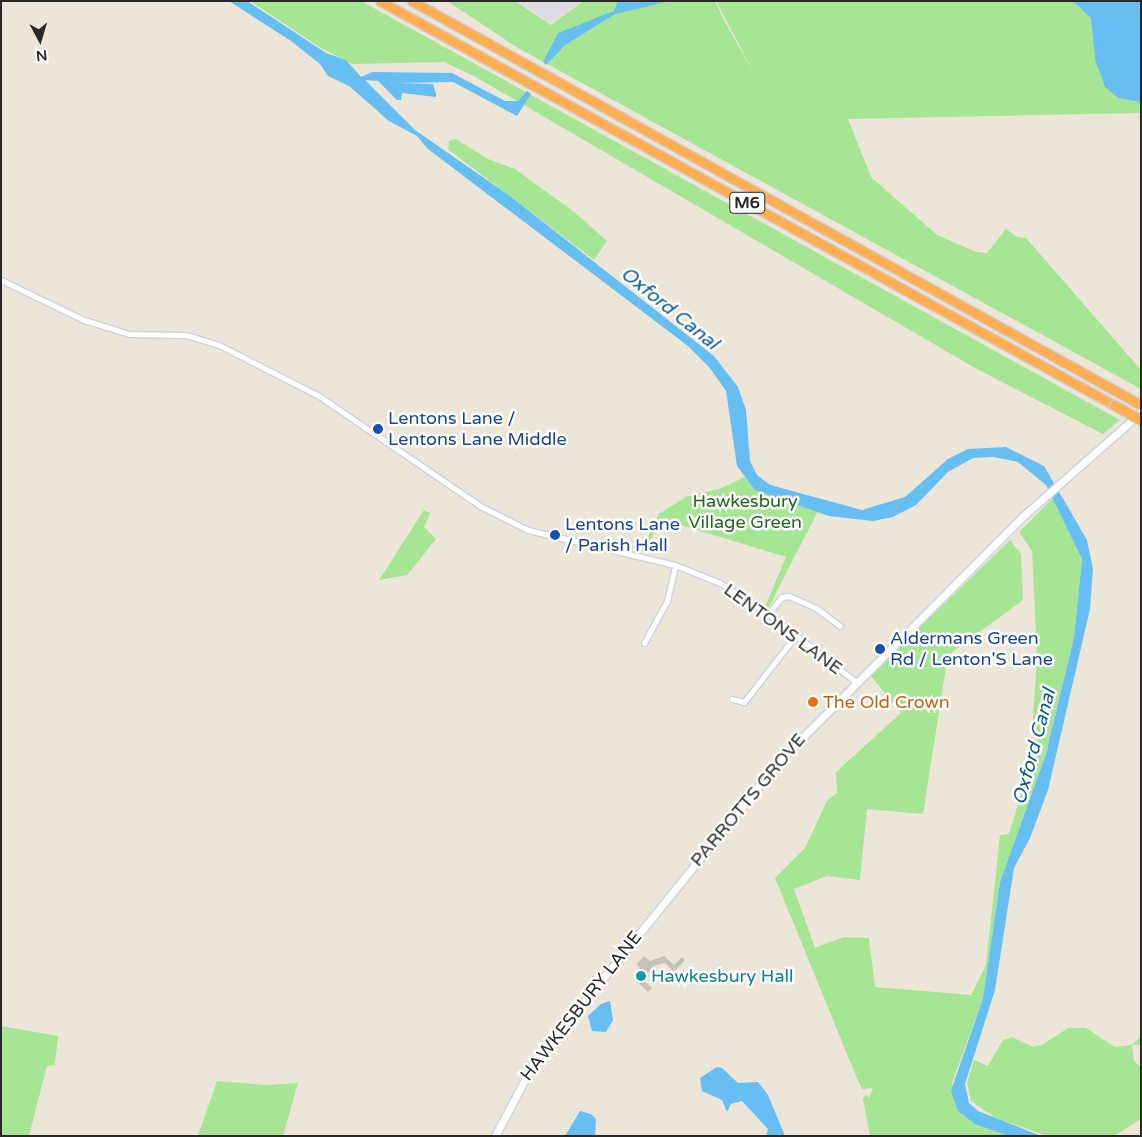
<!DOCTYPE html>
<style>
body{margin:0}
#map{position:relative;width:1142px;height:1137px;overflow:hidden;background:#ece6d9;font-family:"Varela Round",sans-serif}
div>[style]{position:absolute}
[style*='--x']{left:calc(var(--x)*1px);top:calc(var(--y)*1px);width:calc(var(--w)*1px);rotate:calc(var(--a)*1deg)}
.industrial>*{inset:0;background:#dedae3}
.green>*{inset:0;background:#a6e593}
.water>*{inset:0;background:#67bef3}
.building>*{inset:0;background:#c7c2b9}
.roads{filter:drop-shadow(1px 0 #ced0e2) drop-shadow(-1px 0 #ced0e2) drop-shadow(0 1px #ced0e2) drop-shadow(0 -1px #ced0e2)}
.street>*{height:5px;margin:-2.5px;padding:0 2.5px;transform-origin:2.5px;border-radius:2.5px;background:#fff}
.secondary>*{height:7px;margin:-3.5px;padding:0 3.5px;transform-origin:3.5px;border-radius:3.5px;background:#fff}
.highway>*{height:9px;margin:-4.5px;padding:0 4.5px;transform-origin:4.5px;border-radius:4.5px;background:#ffaf51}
.bridges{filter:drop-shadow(1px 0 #cbcbcb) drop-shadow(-1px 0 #cbcbcb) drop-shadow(0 1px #cbcbcb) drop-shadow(0 -1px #cbcbcb)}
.highway-bridge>*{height:9px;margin:-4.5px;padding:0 4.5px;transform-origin:4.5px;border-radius:4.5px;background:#ffaf51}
.dots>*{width:14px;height:14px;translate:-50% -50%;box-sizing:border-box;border:2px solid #fff;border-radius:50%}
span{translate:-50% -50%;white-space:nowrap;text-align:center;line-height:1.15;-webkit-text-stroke:5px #fff;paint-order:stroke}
.shield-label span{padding:1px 4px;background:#fff;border:1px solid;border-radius:4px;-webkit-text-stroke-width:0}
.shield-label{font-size:16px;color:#282828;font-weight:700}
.transit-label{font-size:18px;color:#164399}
.left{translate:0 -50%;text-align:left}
.park-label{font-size:18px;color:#1f6717}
.street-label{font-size:18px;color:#282828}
.food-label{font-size:18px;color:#c56008}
.culture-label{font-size:18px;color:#0d838f}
.water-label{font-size:19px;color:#08599c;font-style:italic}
.frame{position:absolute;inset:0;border:2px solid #282828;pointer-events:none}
.north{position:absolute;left:15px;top:15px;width:50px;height:50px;-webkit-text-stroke:4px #fff;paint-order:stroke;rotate:174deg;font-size:14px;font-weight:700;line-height:20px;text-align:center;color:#282828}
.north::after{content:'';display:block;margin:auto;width:18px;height:22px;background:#282828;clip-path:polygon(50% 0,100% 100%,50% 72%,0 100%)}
</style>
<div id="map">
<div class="industrial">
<div style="clip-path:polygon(517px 1px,582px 1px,551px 24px)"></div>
</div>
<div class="green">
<div style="clip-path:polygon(250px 1px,361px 1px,1120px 420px,1103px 434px,975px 368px,474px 76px,444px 62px,353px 64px,321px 48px)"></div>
<div style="clip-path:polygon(447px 1px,515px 1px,551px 25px,583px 1px,715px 1px,726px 24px,755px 75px,716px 1px,1141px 1px,1141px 113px,848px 119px,871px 177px,937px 235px,976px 252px,987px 253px,1006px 229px,1017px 237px,1026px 238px,1141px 370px,1141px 389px,518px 48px)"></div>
<div style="clip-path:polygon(456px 139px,488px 159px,515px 169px,573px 211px,607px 241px,594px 260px,448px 149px,449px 141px)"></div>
<div style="clip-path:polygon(749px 475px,820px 507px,769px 607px,765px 607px,786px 557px,667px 521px,659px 521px,646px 550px,650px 531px,659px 514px,686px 497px,722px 488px)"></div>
<div style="clip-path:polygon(1054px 497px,1082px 559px,1074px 637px,1046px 754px,1000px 882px,983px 998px,952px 1083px,962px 1115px,1009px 1136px,870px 1136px,863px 1099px,866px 1094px,869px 1098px,873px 1088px,862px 1089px,856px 1076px,775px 878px,805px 848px,827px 801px,837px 793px,836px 772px,901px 713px,870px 675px,1010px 540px,1021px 554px,1023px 600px,948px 655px,923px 814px,867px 809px,860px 880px,827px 876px,794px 889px,815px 948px,844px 937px,869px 938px,875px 987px,971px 995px,986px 965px,1000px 835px,1009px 834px,1038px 737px,1032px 733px,1037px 656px,1032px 551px,1019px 532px)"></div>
<div style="clip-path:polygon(424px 510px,430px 513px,424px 527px,436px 539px,407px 575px,379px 580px)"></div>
<div style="clip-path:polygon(1px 1026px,58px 1036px,55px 1065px,47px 1066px,29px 1136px,1px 1136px)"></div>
<div style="clip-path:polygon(1068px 1028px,1086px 1028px,1115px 1047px,1131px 1045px,1141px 1037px,1141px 1045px,1132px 1045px,1134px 1061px,1141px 1067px,1141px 1119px,1114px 1136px,1047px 1136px,996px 1118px,971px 1101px,967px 1083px,974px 1060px,988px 1066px,1003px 1040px,1012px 1037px,1033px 1047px,1042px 1045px)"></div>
<div style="clip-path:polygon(217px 1081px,267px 1085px,298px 1083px,283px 1136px,198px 1136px)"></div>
</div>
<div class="water">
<div style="clip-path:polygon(229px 1px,247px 1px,326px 53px,346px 60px,361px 77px,372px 72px,452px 73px,505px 101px,518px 101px,527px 91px,531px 94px,517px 116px,453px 82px,397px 83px,433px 84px,436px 94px,436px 97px,402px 93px,401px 100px,397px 100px,378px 81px,365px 80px,415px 130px,510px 196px,714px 356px,738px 387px,746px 410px,750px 461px,757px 475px,770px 485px,862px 510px,905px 497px,948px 459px,968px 449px,1006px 447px,1044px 466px,1087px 540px,1093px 569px,1090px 609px,1048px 790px,1030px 838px,1014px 868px,995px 990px,965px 1084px,969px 1103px,978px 1111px,1041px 1136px,1009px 1136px,975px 1124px,958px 1111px,951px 1091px,983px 998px,1000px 882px,1046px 754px,1074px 637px,1082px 559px,1046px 485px,1018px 462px,994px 457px,973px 458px,948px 472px,916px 505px,893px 517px,873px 521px,829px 516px,755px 490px,737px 466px,726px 391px,710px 368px,688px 346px,428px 149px,417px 136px,389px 121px,349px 86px,328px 76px,320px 64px,291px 41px)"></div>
<div style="clip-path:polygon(618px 1px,670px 1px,615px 14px,565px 45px,546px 65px,543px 62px,558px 33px,614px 11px)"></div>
<div style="clip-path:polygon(1073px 1px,1141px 1px,1141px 102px,1118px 98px,1105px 87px,1095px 59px,1091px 18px)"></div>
<div style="clip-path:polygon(610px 1001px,613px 1020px,606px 1032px,592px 1031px,588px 1016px,601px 1004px)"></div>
<div style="clip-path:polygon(717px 1067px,722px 1068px,738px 1083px,758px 1082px,768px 1095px,785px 1136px,766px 1136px,768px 1129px,742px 1101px,731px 1104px,727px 1112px,722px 1100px,702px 1091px,700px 1078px)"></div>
<div style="clip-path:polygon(580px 1111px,591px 1114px,596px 1119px,595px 1136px,565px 1136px)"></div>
</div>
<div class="building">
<div style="clip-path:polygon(644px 956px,650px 961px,664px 956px,674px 965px,682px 957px,685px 960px,674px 972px,665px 963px,654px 966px,642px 979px,652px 988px,648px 992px,634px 979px,642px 971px,637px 964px)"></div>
</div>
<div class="roads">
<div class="street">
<div style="--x:1;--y:280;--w:92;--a:25.7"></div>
<div style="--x:84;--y:320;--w:47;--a:17.3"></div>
<div style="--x:129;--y:334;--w:57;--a:1"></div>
<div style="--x:186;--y:335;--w:34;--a:17"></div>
<div style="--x:219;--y:345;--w:112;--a:27"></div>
<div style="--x:319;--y:396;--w:195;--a:34.3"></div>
<div style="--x:480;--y:506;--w:54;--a:26.6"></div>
<div style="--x:528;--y:530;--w:151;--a:13.4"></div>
<div style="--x:675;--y:565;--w:48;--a:21.8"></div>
<div style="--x:720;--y:583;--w:51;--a:32.1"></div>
<div style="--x:763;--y:610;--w:118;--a:37.7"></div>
<div style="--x:768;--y:614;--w:22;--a:-51"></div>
<div style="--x:782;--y:597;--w:7;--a:-8"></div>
<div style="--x:789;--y:596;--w:30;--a:24"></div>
<div style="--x:816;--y:608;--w:30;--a:37"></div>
<div style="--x:644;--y:643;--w:48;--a:-61.3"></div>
<div style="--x:667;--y:601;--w:37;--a:-77"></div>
<div style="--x:732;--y:699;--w:12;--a:14"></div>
<div style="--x:744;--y:702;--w:85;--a:-52.2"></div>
</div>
<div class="secondary">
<div style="--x:495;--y:1136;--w:79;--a:-62.1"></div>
<div style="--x:532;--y:1066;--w:392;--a:-51"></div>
<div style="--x:779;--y:761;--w:344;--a:-45.1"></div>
<div style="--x:1022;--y:517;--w:159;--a:-41.4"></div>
</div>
<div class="highway">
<div style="--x:380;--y:1;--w:838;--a:28.83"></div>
<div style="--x:412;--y:1;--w:833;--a:28.99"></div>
</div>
</div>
<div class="bridges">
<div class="highway-bridge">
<div style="--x:1114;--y:405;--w:31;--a:29"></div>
</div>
</div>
<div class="dots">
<div style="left:378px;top:429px;background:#1a4fb4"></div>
<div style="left:555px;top:535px;background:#1a4fb4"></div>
<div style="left:880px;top:649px;background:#1a4fb4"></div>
<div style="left:813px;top:702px;background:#e8710a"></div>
<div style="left:641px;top:976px;background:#0f9aa8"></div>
</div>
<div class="shield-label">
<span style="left:747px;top:203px">M6</span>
</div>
<div class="transit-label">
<span class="left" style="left:388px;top:429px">Lentons Lane /<br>Lentons Lane Middle</span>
<span class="left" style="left:565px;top:535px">Lentons Lane<br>/ Parish Hall</span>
<span class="left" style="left:890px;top:649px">Aldermans Green<br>Rd / Lenton'S Lane</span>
</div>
<div class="park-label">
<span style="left:745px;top:512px">Hawkesbury<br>Village Green</span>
</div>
<div class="street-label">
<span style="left:783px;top:629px;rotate:36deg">LENTONS LANE</span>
<span style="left:748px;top:800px;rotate:-50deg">PARROTTS GROVE</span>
<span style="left:581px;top:1006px;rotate:-52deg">HAWKESBURY LANE</span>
</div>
<div class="food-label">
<span class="left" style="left:823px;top:702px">The Old Crown</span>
</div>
<div class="culture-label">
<span class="left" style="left:651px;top:976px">Hawkesbury Hall</span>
</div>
<div class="water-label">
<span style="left:669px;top:309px;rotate:39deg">Oxford Canal</span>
<span style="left:1035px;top:747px;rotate:-75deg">Oxford Canal</span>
</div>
<div class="frame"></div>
<div class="north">N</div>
</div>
